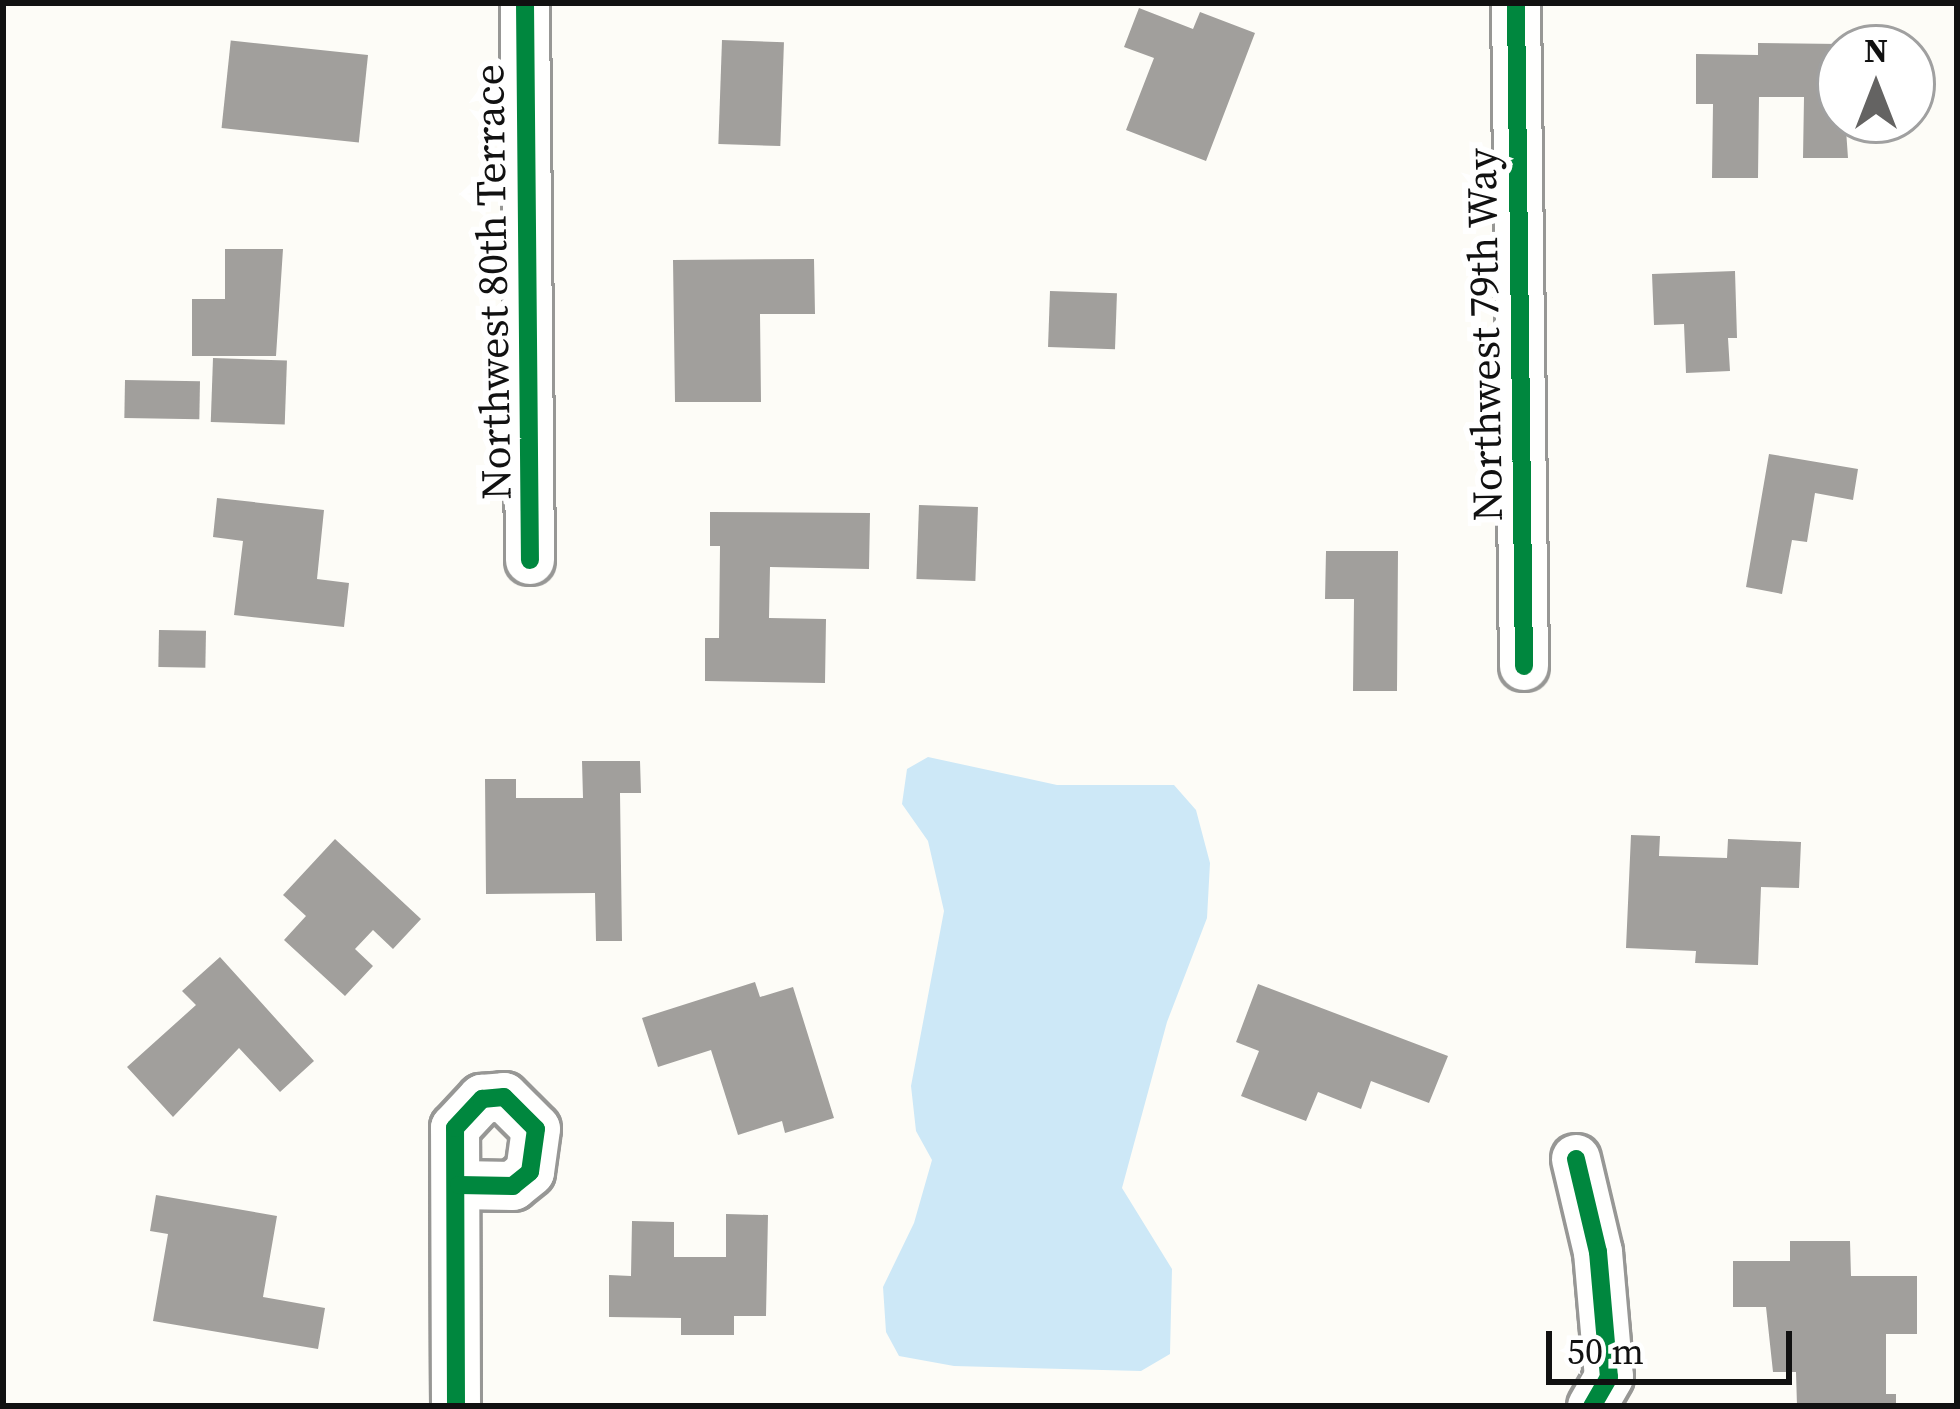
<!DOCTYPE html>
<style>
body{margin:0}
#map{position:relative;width:1960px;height:1409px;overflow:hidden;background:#fdfcf7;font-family:"Source Serif 4",serif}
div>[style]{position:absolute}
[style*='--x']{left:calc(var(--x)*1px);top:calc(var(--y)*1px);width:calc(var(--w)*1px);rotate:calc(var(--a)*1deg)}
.water>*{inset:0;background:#cde8f7}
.building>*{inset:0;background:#a19f9c;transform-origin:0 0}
.roads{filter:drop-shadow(3px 0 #979795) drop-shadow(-3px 0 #979795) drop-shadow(0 3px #979795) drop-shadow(0 -3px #979795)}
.minor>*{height:48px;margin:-24px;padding:0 24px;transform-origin:24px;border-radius:24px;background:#fffffe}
.cycleway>*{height:18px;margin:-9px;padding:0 9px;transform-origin:9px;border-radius:9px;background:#00873e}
span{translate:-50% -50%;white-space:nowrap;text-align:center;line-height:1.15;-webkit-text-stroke:12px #fff;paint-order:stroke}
.street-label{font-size:42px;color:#111}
.frame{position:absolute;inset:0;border:6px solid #111;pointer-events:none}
.north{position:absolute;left:1816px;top:24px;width:120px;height:120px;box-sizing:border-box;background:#fff;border:3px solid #a0a0a0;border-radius:50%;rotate:0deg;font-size:33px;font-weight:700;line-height:48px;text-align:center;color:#111}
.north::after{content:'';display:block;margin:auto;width:42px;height:54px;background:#646362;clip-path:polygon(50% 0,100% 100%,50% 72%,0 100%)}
.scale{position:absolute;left:1546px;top:1331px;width:246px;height:54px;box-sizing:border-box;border:6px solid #111;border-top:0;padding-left:15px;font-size:36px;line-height:42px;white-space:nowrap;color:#111;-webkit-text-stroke:9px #fff;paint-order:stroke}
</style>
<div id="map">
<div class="water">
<div style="clip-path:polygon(928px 757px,1057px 785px,1174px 785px,1196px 810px,1210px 863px,1207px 918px,1167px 1022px,1122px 1188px,1172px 1269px,1170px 1354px,1141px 1371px,954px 1366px,899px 1356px,886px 1332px,883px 1287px,914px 1223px,932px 1160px,916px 1131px,911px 1086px,944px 911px,928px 841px,902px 804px,907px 769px)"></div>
</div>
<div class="building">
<div style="clip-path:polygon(1139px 8px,1193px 29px,1200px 12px,1255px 33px,1206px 161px,1126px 130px,1154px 58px,1124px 47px)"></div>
<div style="left:722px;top:40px;width:62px;height:104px;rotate:2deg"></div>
<div style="clip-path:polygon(1758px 43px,1840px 44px,1848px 158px,1803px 158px,1804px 97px,1759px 97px,1758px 178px,1712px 178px,1713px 104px,1696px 104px,1696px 54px,1758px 55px)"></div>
<div style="left:368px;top:55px;width:88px;height:138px;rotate:96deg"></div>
<div style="clip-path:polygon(225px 249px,283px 249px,276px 356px,192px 356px,192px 299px,225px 299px)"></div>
<div style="clip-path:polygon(814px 259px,815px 314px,760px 314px,761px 402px,675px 402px,673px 260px)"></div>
<div style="clip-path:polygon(1735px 271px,1737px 338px,1728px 338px,1730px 371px,1686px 373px,1684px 324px,1654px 325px,1652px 274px)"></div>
<div style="left:1050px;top:291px;width:67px;height:56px;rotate:2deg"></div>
<div style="left:213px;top:358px;width:74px;height:64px;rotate:2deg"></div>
<div style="left:125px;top:380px;width:75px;height:38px;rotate:1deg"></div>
<div style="clip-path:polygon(1769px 454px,1858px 469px,1853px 500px,1815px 493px,1807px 542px,1792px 540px,1782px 594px,1746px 587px)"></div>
<div style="clip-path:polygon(217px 498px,324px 510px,317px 579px,349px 583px,344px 627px,234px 615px,243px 541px,213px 537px)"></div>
<div style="left:919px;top:505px;width:59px;height:74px;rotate:2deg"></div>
<div style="clip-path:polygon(710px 512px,870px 513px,869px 569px,770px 567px,769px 618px,826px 619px,825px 683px,705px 681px,705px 638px,719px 638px,720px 546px,710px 546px)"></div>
<div style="clip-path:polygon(1326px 551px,1398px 551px,1397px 691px,1353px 691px,1354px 599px,1325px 599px)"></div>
<div style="left:159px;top:630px;width:47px;height:37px;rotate:1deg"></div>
<div style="clip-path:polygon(582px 761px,640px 761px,641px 793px,620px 793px,622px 941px,596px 941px,595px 893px,486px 894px,485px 779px,516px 779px,516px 798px,583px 798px)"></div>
<div style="clip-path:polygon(1631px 835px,1660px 836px,1659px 856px,1727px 858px,1728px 839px,1801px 842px,1799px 888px,1761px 887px,1758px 965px,1695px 963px,1696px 951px,1626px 948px)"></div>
<div style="clip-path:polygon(335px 839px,421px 919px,393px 949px,373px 930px,355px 949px,373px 966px,345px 996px,284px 940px,306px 916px,283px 895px)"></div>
<div style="clip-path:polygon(220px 957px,314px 1061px,280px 1092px,239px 1048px,173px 1117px,127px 1067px,196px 1005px,182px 991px)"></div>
<div style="clip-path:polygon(755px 982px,760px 997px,793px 987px,834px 1118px,785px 1133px,782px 1121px,738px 1135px,711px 1050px,658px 1067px,642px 1018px)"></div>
<div style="clip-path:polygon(1258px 984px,1448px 1056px,1429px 1103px,1371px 1081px,1361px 1109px,1318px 1092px,1306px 1121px,1241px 1096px,1259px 1051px,1236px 1042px)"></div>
<div style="clip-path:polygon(156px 1195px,277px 1216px,263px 1297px,325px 1308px,318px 1349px,153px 1321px,168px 1234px,150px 1231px)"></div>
<div style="clip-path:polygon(726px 1214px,768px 1215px,766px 1316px,734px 1316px,734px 1335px,681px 1335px,681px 1318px,609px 1317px,609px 1275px,631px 1276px,632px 1221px,674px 1222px,674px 1257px,726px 1257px)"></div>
<div style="clip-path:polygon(1790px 1241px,1850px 1241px,1851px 1276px,1917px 1276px,1917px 1334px,1886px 1334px,1886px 1394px,1896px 1394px,1896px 1406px,1797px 1406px,1796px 1372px,1773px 1372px,1766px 1307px,1733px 1307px,1733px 1261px,1790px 1261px)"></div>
</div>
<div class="roads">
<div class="minor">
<div style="--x:525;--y:3;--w:557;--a:89.49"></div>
<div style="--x:1516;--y:3;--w:663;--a:89.31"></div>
<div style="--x:1576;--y:1159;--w:96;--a:76.7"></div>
<div style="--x:1598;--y:1252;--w:125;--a:85"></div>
<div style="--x:1609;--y:1377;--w:34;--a:120"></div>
<div style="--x:456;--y:1406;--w:278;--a:-90.2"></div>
<div style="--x:455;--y:1128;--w:40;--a:-47"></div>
<div style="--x:482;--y:1099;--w:22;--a:-5"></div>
<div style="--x:504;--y:1097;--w:45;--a:45"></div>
<div style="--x:536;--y:1129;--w:43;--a:97.9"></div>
<div style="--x:530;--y:1172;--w:22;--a:141"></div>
<div style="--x:513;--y:1186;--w:54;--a:-178.9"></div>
</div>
</div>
<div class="cycleway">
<div style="--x:525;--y:3;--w:557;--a:89.49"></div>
<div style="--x:1516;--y:3;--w:663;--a:89.31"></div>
<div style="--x:1576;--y:1159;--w:96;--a:76.7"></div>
<div style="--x:1598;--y:1252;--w:125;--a:85"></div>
<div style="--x:1609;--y:1377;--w:34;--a:120"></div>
<div style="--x:456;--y:1406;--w:278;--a:-90.2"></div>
<div style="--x:455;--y:1128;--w:40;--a:-47"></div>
<div style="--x:482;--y:1099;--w:22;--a:-5"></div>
<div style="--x:504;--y:1097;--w:45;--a:45"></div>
<div style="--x:536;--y:1129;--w:43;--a:97.9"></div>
<div style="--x:530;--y:1172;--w:22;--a:141"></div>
<div style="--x:513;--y:1186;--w:54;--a:-178.9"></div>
</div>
<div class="street-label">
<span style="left:492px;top:282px;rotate:-91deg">Northwest 80th Terrace</span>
<span style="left:1484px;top:335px;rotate:-91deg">Northwest 79th Way</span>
</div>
<div class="frame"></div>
<div class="north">N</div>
<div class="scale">50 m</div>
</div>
